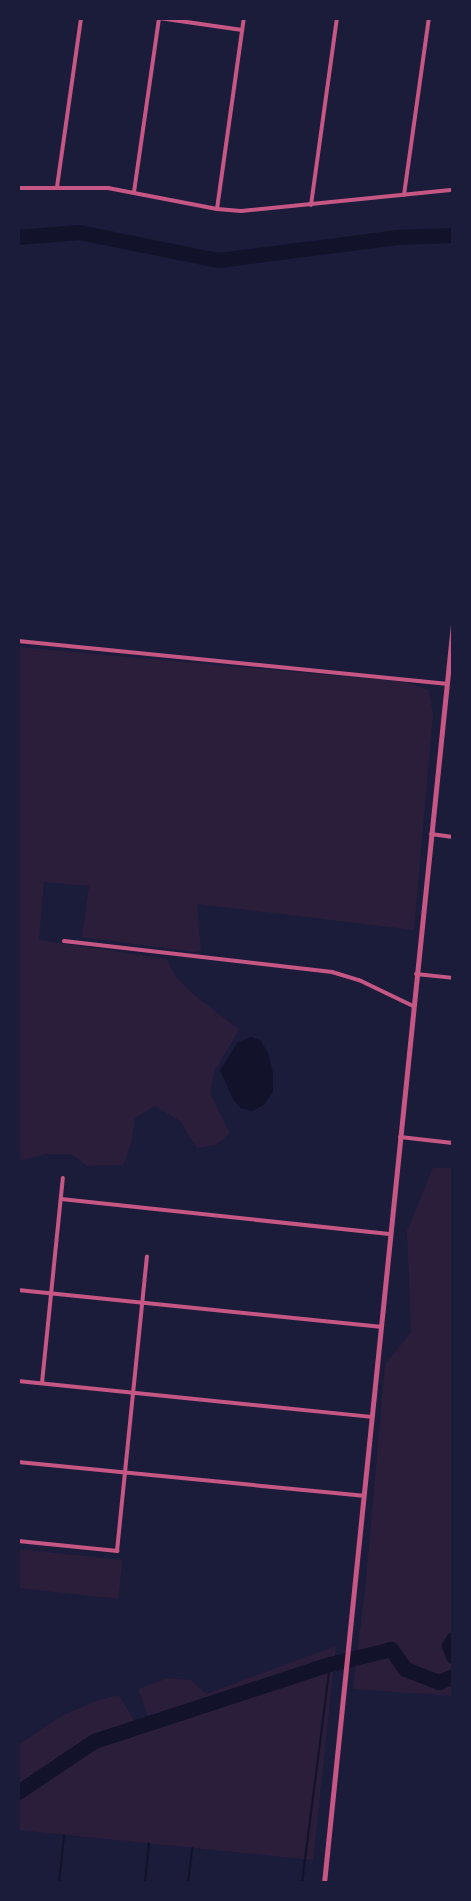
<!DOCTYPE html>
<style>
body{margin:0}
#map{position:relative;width:471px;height:1901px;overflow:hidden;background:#1b1b3a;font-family:"PT Sans",sans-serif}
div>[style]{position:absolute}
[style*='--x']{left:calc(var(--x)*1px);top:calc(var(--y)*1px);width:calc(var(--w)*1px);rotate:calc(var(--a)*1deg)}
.green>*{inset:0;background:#2a1e3b;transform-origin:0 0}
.water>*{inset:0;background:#12122b}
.stream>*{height:2px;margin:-1px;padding:0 1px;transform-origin:1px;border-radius:1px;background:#12122b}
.river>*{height:15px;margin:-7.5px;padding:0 7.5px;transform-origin:7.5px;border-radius:7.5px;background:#12122b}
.minor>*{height:4px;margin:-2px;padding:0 2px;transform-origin:2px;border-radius:2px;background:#c65784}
.tertiary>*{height:5px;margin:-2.5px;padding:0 2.5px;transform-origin:2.5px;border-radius:2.5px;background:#c65784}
span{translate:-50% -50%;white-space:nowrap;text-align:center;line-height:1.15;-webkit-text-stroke:6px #1b1b3a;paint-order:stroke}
.frame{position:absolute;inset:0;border:20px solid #1b1b3a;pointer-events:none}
</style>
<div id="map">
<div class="green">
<div style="clip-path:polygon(18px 647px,405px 682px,429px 690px,433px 714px,414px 930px,197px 904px,201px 951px,194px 952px,82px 937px,89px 886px,44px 882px,39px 940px,167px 959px,176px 977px,193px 994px,239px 1030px,215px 1070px,210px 1093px,230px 1133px,216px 1145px,197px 1148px,180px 1121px,155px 1106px,135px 1118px,131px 1145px,123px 1165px,87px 1166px,71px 1154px,46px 1154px,18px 1161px)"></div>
<div style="clip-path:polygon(433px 1168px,453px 1168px,453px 1696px,353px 1689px,366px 1580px,385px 1364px,411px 1332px,407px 1231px)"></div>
<div style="left:18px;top:1549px;width:105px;height:39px;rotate:6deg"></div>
<div style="clip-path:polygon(336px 1646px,313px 1860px,18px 1830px,18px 1745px,58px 1718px,95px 1701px,119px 1695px,135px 1722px,148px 1716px,138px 1689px,168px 1678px,191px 1680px,206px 1694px)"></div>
</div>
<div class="water">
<div style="clip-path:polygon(251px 1037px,260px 1040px,268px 1053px,273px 1073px,273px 1092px,264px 1105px,252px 1111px,241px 1108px,234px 1101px,220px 1070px,238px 1042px)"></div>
</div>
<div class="stream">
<div style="--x:59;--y:1883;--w:48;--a:-84.1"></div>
<div style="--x:145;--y:1883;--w:40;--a:-84.3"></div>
<div style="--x:188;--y:1883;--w:35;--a:-83"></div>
<div style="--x:302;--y:1883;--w:221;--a:-82.7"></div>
</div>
<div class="river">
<div style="--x:18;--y:237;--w:61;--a:-4.7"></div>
<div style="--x:79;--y:232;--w:142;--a:11.4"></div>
<div style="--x:218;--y:260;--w:180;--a:-7.3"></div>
<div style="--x:397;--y:237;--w:56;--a:-2"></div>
<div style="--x:453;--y:1639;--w:8;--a:120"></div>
<div style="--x:449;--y:1646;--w:11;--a:68"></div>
<div style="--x:18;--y:1792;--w:92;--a:-33.9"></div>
<div style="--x:94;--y:1741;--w:248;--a:-18.1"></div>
<div style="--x:330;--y:1664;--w:63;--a:-13.8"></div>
<div style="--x:391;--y:1649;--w:24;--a:55"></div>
<div style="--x:405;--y:1669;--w:36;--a:21"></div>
<div style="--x:439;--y:1682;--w:15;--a:-23"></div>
</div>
<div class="minor">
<div style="--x:159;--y:18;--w:84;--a:8.2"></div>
<div style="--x:57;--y:187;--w:171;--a:-81.9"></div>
<div style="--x:18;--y:188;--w:90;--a:0"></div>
<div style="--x:108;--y:188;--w:111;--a:10.9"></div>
<div style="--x:217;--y:209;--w:24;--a:5"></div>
<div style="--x:241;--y:211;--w:213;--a:-5.7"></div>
<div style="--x:134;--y:192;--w:176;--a:-81.8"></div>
<div style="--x:404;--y:195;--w:179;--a:-82"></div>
<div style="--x:311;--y:205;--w:189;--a:-82.1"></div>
<div style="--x:217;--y:209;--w:193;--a:-82"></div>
<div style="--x:18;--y:641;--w:430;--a:5.7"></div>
<div style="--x:431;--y:834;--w:22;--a:8"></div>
<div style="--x:64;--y:941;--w:270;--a:6.6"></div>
<div style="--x:332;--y:972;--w:28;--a:17"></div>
<div style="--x:359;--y:980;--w:60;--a:25.7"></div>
<div style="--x:416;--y:974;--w:37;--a:6"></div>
<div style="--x:400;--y:1137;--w:53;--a:6.5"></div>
<div style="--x:61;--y:1199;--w:330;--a:6.1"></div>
<div style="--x:18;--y:1290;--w:364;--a:5.8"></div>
<div style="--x:18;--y:1381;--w:355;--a:5.8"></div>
<div style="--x:42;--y:1383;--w:206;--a:-84.2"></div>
<div style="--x:18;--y:1462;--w:347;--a:5.6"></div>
<div style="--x:18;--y:1541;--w:100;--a:5.8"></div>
<div style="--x:117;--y:1551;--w:296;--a:-84.2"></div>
</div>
<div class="tertiary">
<div style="--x:324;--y:1883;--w:1267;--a:-84.15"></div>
</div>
<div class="frame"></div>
</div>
